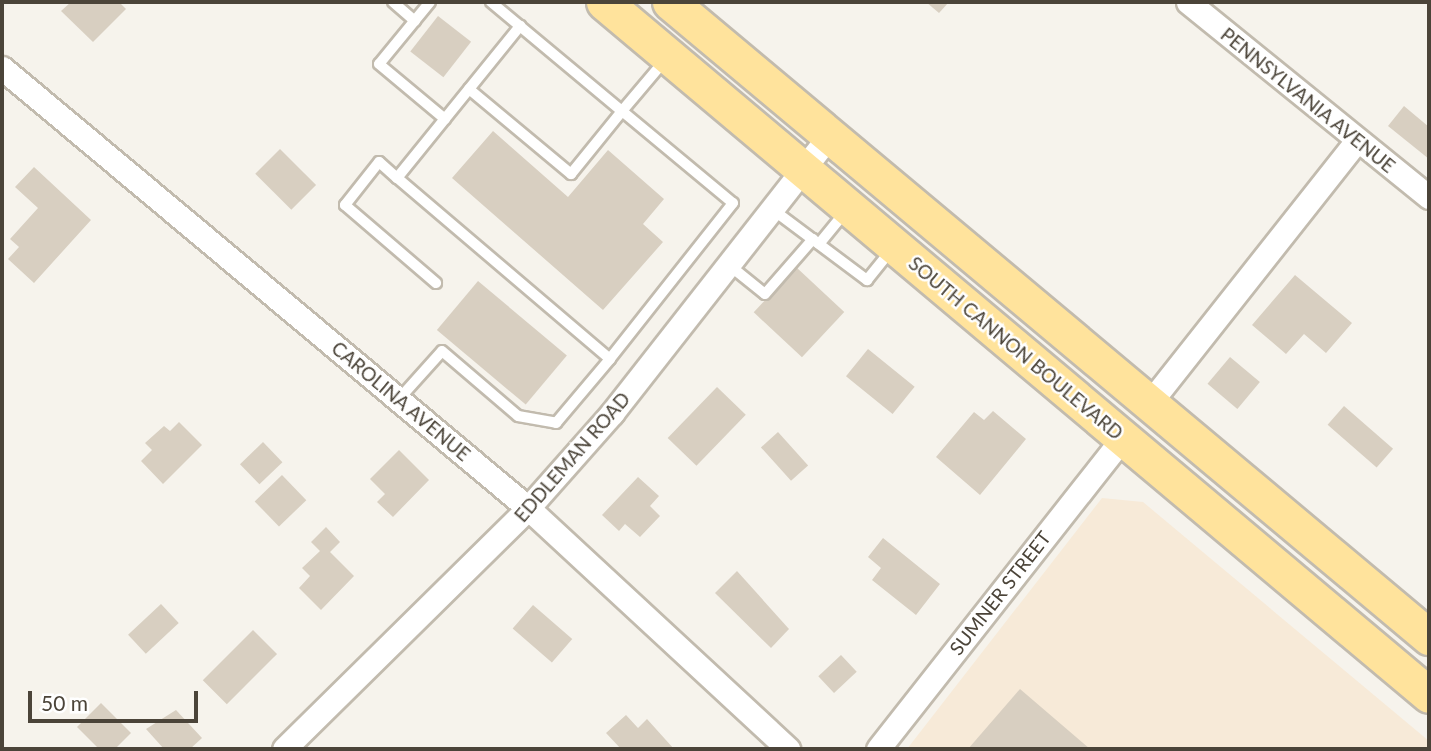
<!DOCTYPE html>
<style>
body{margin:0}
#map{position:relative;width:1431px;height:751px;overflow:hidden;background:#f6f3ec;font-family:Lato,sans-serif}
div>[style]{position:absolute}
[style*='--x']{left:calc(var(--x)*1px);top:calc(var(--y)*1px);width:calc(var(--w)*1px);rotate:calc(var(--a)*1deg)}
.commercial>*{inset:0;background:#f7ead8}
.building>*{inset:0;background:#d8cfc1;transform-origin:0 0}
.roads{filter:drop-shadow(2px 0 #c2bbae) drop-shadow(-2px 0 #c2bbae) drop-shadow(0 2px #c2bbae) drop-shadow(0 -2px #c2bbae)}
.lane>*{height:10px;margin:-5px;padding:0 5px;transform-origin:5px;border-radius:5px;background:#fff}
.street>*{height:23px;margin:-11.5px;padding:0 11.5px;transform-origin:11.5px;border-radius:11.5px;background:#fff}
.primary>*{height:35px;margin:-17.5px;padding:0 17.5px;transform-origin:17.5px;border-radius:17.5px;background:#ffe39c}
span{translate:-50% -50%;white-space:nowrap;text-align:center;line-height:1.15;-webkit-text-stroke:5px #fff;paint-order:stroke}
.street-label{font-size:19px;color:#4b4439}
.frame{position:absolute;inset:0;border:4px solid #4b4439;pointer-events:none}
.scale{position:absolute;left:28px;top:691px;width:170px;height:32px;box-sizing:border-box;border:4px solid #4b4439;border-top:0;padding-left:9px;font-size:21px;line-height:24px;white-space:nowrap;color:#4b4439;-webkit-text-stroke:5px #fff;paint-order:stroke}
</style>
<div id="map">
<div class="commercial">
<div style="clip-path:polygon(1102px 498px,1143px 502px,1429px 741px,1429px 749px,907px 749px)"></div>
</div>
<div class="building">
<div style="clip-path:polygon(71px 2px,119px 2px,126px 9px,93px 42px,61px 11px)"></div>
<div style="clip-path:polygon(926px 2px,949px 2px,939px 13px)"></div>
<div style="left:438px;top:16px;width:42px;height:45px;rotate:38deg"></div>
<div style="clip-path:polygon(1404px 106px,1429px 127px,1429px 159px,1388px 126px)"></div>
<div style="clip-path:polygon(493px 131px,568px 197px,608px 150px,664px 199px,643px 224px,663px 242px,603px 310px,452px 178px)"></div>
<div style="left:280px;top:149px;width:51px;height:35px;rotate:45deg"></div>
<div style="clip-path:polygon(34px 167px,91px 220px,34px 283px,8px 259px,19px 247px,10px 239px,38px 208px,15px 187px)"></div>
<div style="left:796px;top:267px;width:66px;height:62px;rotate:43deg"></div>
<div style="clip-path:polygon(1295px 275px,1352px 323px,1326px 353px,1304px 334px,1286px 354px,1252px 325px)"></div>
<div style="left:478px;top:281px;width:116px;height:64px;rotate:40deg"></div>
<div style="left:868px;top:349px;width:60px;height:35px;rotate:39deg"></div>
<div style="left:1230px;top:357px;width:39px;height:35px;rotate:40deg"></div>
<div style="left:717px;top:387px;width:40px;height:71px;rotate:44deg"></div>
<div style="left:1344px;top:406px;width:65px;height:25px;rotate:41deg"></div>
<div style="clip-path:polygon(993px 411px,1026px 439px,980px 495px,936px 457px,974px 412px,984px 420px)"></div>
<div style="clip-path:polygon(179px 422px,202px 445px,163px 484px,141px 461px,152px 450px,145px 443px,164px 426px,170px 431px)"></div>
<div style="left:778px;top:432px;width:45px;height:23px;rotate:48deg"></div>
<div style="left:263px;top:442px;width:28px;height:32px;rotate:46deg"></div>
<div style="clip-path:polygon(399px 450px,429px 480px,393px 517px,377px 502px,385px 494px,370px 479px)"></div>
<div style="left:282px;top:475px;width:35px;height:38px;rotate:46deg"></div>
<div style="clip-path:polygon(638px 477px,659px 496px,650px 506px,660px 516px,640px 537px,625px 524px,619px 531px,602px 515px)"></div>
<div style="clip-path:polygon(326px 527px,340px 542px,330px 552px,354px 576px,321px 610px,299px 588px,310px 576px,302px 568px,320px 551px,311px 542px)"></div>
<div style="clip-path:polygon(883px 538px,940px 584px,916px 615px,872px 580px,881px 568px,868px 557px)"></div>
<div style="clip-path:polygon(737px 571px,789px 629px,771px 648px,715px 593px)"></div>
<div style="left:161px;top:604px;width:26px;height:45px;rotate:47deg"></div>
<div style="left:533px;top:605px;width:52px;height:31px;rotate:41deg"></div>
<div style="left:253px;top:630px;width:34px;height:71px;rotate:45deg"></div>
<div style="left:841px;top:655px;width:23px;height:31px;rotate:47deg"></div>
<div style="clip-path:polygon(1020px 689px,1090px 749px,968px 749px)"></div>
<div style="clip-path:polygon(101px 703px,131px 733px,115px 749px,99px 749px,77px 727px)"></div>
<div style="clip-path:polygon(176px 710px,202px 738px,190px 749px,164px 749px,146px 729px)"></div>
<div style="clip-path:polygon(626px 715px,638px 728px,647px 719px,674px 749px,621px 749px,606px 733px)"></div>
</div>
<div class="roads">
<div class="lane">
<div style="--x:393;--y:2;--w:29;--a:41"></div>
<div style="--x:430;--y:2;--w:80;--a:129.4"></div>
<div style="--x:379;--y:64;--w:86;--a:39.8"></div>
<div style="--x:491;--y:2;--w:170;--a:39.8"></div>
<div style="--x:622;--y:111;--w:68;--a:-49.8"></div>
<div style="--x:469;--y:89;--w:133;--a:39.8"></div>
<div style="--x:571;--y:174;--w:81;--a:-51"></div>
<div style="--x:622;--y:111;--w:144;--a:39.7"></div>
<div style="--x:733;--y:203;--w:199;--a:128.3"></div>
<div style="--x:610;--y:359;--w:280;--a:-139.6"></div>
<div style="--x:397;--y:178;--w:196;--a:-51"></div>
<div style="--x:397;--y:178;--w:24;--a:-138"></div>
<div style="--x:379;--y:162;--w:55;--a:128.3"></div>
<div style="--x:345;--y:205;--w:120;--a:40.6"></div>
<div style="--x:772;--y:209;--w:119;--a:36.8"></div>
<div style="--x:867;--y:280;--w:40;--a:-51"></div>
<div style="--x:819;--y:244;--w:43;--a:-50.7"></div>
<div style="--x:729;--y:265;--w:46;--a:38.9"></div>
<div style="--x:765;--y:294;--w:73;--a:-48.9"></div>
<div style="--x:399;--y:399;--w:64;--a:-48.1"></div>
<div style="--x:442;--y:351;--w:100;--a:40.5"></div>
<div style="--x:518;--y:416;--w:39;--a:10"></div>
<div style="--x:556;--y:423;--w:84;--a:-49.8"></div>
</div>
<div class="street">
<div style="--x:1188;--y:2;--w:310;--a:39"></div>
<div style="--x:2;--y:68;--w:686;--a:39.91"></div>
<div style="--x:528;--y:508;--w:355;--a:42.8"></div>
<div style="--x:1148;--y:405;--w:337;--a:-51.7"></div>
<div style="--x:284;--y:749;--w:343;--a:-44.6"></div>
<div style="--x:528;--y:508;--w:127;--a:-48.5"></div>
<div style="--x:612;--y:413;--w:352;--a:-51.9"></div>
<div style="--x:878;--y:749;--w:396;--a:-51.8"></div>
</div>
<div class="primary">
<div style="--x:604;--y:2;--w:1077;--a:40.03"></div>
<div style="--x:670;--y:2;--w:990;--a:39.92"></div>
</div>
</div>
<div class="street-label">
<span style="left:1308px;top:100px;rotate:39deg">PENNSYLVANIA AVENUE</span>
<span style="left:1016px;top:348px;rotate:40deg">SOUTH CANNON BOULEVARD</span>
<span style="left:401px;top:401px;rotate:40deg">CAROLINA AVENUE</span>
<span style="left:572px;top:457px;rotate:-49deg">EDDLEMAN ROAD</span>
<span style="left:1000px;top:593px;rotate:-52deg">SUMNER STREET</span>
</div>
<div class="frame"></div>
<div class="scale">50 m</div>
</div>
